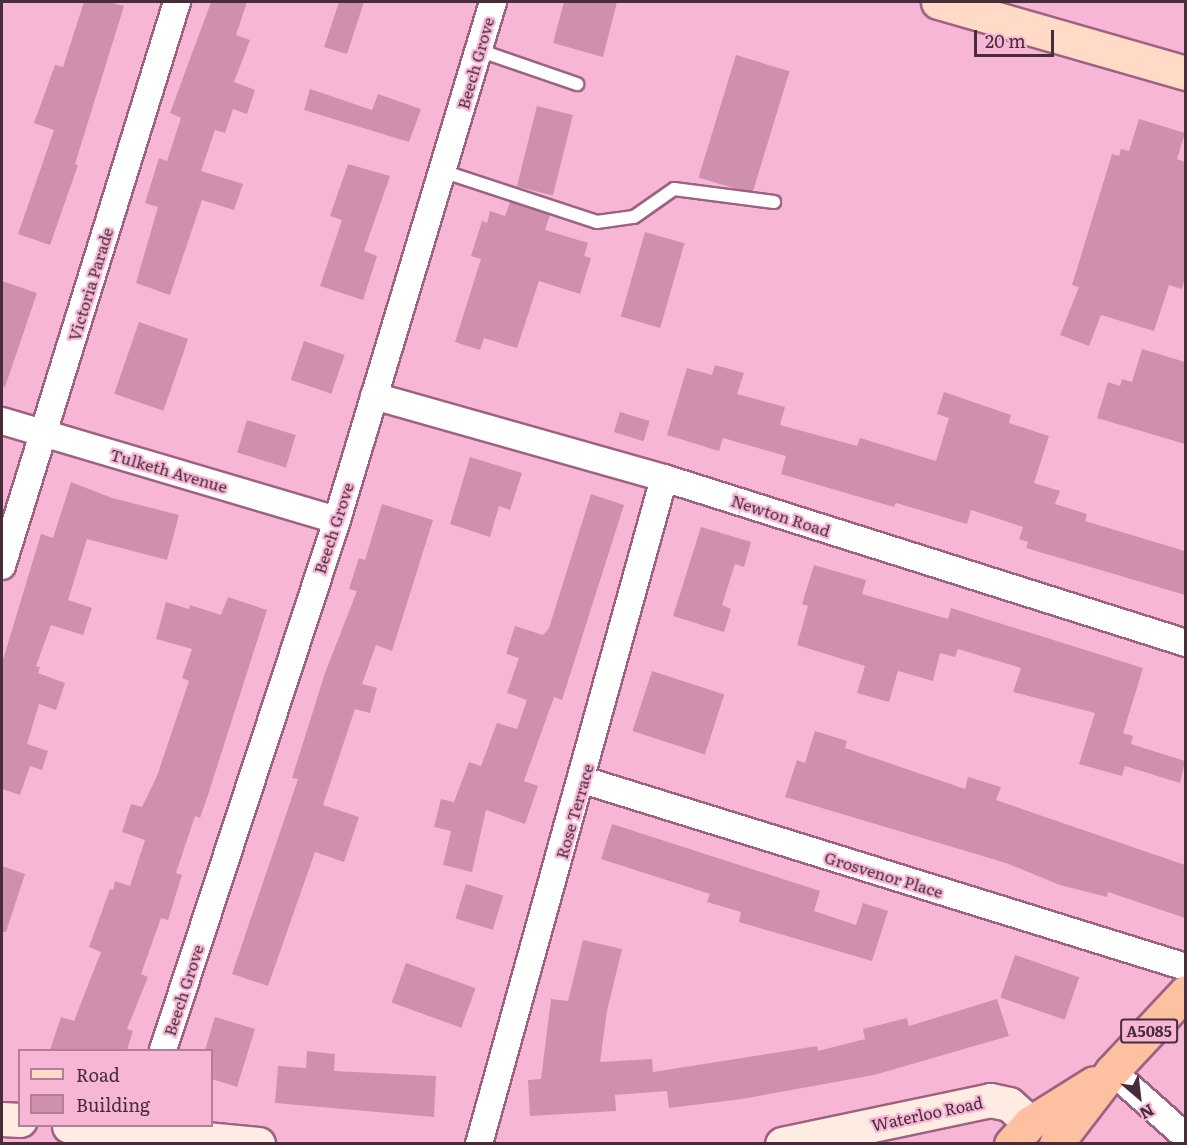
<!DOCTYPE html>
<style>
body{margin:0}
#map{position:relative;width:1187px;height:1145px;overflow:hidden;background:#f7b6d6;font-family:Literata,serif}
div>[style]{position:absolute}
[style*='--x']{left:calc(var(--x)*1px);top:calc(var(--y)*1px);width:calc(var(--w)*1px);rotate:calc(var(--a)*1deg)}
.building>*{inset:0;background:#cf90af;transform-origin:0 0}
.roads{filter:drop-shadow(2px 0 #9d6280) drop-shadow(-2px 0 #9d6280) drop-shadow(0 2px #9d6280) drop-shadow(0 -2px #9d6280)}
.lane>*{height:12px;margin:-6px;padding:0 6px;transform-origin:6px;border-radius:6px;background:#fff}
.street>*{height:26px;margin:-13px;padding:0 13px;transform-origin:13px;border-radius:13px;background:#fff}
.secondary>*{height:33px;margin:-16.5px;padding:0 16.5px;transform-origin:16.5px;border-radius:16.5px;background:#feece3}
.primary>*{height:33px;margin:-16.5px;padding:0 16.5px;transform-origin:16.5px;border-radius:16.5px;background:#fedac7}
.highway>*{height:33px;margin:-16.5px;padding:0 16.5px;transform-origin:16.5px;border-radius:16.5px;background:#fdc1a2}
span{translate:-50% -50%;white-space:nowrap;text-align:center;line-height:1.15;-webkit-text-stroke:4.5px #f7b6d6;paint-order:stroke}
.shield-label span{padding:2px 4px;background:#f7b6d6;border:2px solid;border-radius:4px;-webkit-text-stroke-width:0}
.shield-label{font-size:15px;color:#472d3a;font-weight:700}
.street-label{font-size:16px;color:#472d3a}
.frame{position:absolute;inset:0;border:3px solid #472d3a;pointer-events:none}
.legend{position:absolute;left:18px;top:1049px;width:195px;height:78px;box-sizing:border-box;background:#f7b6d6;border:2px solid #b17f98;margin:0;padding:8px 10px;list-style:none;font-size:18px;color:#472d3a}
.legend li{display:flex;align-items:center;gap:12px;height:30px}
.legend b{width:30px;border:2px solid #b17f98}
.north{position:absolute;left:1109px;top:1067px;width:60px;height:60px;-webkit-text-stroke:4px #f7b6d6;paint-order:stroke;rotate:152deg;font-size:16px;font-weight:700;line-height:24px;text-align:center;color:#472d3a}
.north::after{content:'';display:block;margin:auto;width:21px;height:27px;background:#472d3a;clip-path:polygon(50% 0,100% 100%,50% 72%,0 100%)}
.scale{position:absolute;left:974px;top:30px;width:80px;height:27px;box-sizing:border-box;border:3px solid #472d3a;border-top:0;padding-left:8px;font-size:18px;line-height:21px;white-space:nowrap;color:#472d3a;-webkit-text-stroke:4px #f7b6d6;paint-order:stroke}
</style>
<div id="map">
<div class="building">
<div style="clip-path:polygon(84px 2px,109px 2px,124px 6px,75px 164px,78px 165px,50px 245px,18px 234px,54px 130px,34px 123px,55px 65px,63px 67px)"></div>
<div style="clip-path:polygon(211px 2px,247px 2px,236px 35px,250px 40px,234px 82px,255px 90px,247px 114px,233px 109px,225px 133px,215px 130px,201px 171px,243px 184px,234px 210px,202px 200px,170px 295px,136px 283px,158px 207px,145px 203px,159px 158px,167px 161px,181px 118px,170px 113px)"></div>
<div style="clip-path:polygon(339px 2px,364px 2px,347px 54px,324px 47px)"></div>
<div style="clip-path:polygon(564px 2px,617px 2px,603px 57px,553px 43px)"></div>
<div style="left:736px;top:55px;width:56px;height:128px;rotate:17deg"></div>
<div style="clip-path:polygon(310px 89px,372px 110px,378px 94px,421px 109px,409px 142px,304px 110px)"></div>
<div style="left:537px;top:106px;width:37px;height:83px;rotate:14deg"></div>
<div style="clip-path:polygon(1139px 119px,1185px 133px,1177px 159px,1185px 162px,1185px 277px,1182px 289px,1169px 285px,1154px 331px,1101px 315px,1089px 346px,1060px 335px,1079px 287px,1072px 285px,1112px 154px,1119px 156px,1121px 149px,1129px 151px)"></div>
<div style="clip-path:polygon(348px 164px,390px 176px,364px 251px,377px 256px,363px 300px,320px 286px,342px 220px,330px 216px)"></div>
<div style="clip-path:polygon(510px 202px,550px 215px,545px 230px,588px 243px,584px 256px,591px 258px,580px 294px,539px 281px,517px 348px,484px 338px,480px 350px,455px 342px,481px 259px,471px 256px,482px 221px,487px 223px,490px 211px,505px 216px)"></div>
<div style="left:645px;top:232px;width:41px;height:88px;rotate:16deg"></div>
<div style="clip-path:polygon(2px 281px,37px 293px,5px 387px,2px 386px)"></div>
<div style="left:139px;top:322px;width:52px;height:76px;rotate:19deg"></div>
<div style="left:304px;top:341px;width:43px;height:41px;rotate:19deg"></div>
<div style="clip-path:polygon(1142px 349px,1185px 362px,1185px 444px,1097px 418px,1108px 382px,1120px 386px,1122px 379px,1132px 382px)"></div>
<div style="clip-path:polygon(715px 365px,744px 373px,737px 394px,785px 407px,780px 425px,857px 446px,860px 438px,936px 461px,949px 418px,937px 414px,944px 392px,1011px 415px,1009px 423px,1049px 436px,1034px 483px,1060px 491px,1055px 504px,1087px 514px,1085px 521px,1185px 551px,1185px 595px,1026px 548px,1028px 542px,1019px 539px,1023px 527px,971px 510px,967px 524px,896px 503px,894px 507px,781px 474px,786px 456px,723px 438px,719px 451px,667px 435px,687px 368px,712px 375px)"></div>
<div style="left:620px;top:412px;width:31px;height:21px;rotate:17deg"></div>
<div style="left:247px;top:420px;width:51px;height:34px;rotate:17deg"></div>
<div style="clip-path:polygon(470px 457px,522px 473px,510px 510px,499px 506px,490px 537px,450px 524px)"></div>
<div style="clip-path:polygon(71px 482px,112px 498px,179px 515px,167px 560px,87px 539px,68px 600px,92px 608px,83px 635px,51px 625px,36px 666px,40px 667px,38px 673px,65px 683px,56px 710px,39px 704px,27px 744px,48px 751px,42px 770px,30px 766px,20px 795px,2px 789px,2px 663px,41px 534px,53px 538px)"></div>
<div style="clip-path:polygon(591px 494px,624px 505px,562px 700px,554px 697px,524px 781px,538px 786px,525px 824px,486px 810px,472px 872px,443px 865px,451px 831px,434px 827px,441px 799px,454px 802px,469px 762px,481px 766px,497px 723px,517px 729px,527px 700px,507px 693px,519px 658px,506px 654px,515px 626px,543px 635px,549px 628px)"></div>
<div style="clip-path:polygon(382px 504px,433px 520px,392px 651px,376px 645px,362px 684px,377px 688px,370px 713px,355px 709px,323px 805px,359px 817px,344px 862px,315px 852px,268px 986px,232px 974px,298px 779px,292px 778px,325px 673px,357px 591px,349px 589px,359px 558px,365px 560px)"></div>
<div style="clip-path:polygon(701px 527px,751px 542px,744px 567px,735px 564px,722px 605px,731px 609px,724px 632px,673px 616px)"></div>
<div style="clip-path:polygon(814px 565px,866px 580px,862px 594px,948px 619px,951px 608px,1143px 668px,1123px 733px,1133px 736px,1131px 744px,1185px 761px,1180px 783px,1125px 766px,1122px 776px,1079px 764px,1095px 713px,1013px 692px,1021px 668px,958px 649px,955px 657px,940px 653px,933px 681px,898px 671px,889px 702px,857px 693px,865px 666px,797px 645px,808px 606px,802px 604px)"></div>
<div style="clip-path:polygon(228px 597px,267px 610px,208px 795px,200px 818px,195px 816px,176px 873px,182px 875px,168px 920px,161px 918px,141px 974px,148px 977px,127px 1029px,133px 1031px,127px 1050px,50px 1050px,61px 1017px,74px 1021px,101px 952px,89px 947px,110px 889px,113px 890px,115px 881px,130px 886px,145px 840px,122px 832px,131px 804px,142px 807px,157px 776px,189px 681px,182px 678px,192px 649px,156px 639px,166px 602px,189px 609px,190px 605px,221px 615px)"></div>
<div style="left:652px;top:671px;width:76px;height:63px;rotate:18deg"></div>
<div style="clip-path:polygon(815px 731px,847px 741px,845px 748px,965px 789px,968px 777px,1001px 787px,996px 800px,1185px 865px,1185px 918px,1108px 892px,1107px 897px,1060px 885px,1006px 863px,785px 797px,797px 760px,805px 763px)"></div>
<div style="clip-path:polygon(612px 824px,820px 891px,814px 911px,856px 925px,863px 903px,888px 911px,872px 961px,739px 922px,741px 912px,707px 902px,710px 894px,601px 859px)"></div>
<div style="clip-path:polygon(2px 866px,25px 874px,6px 932px,2px 932px)"></div>
<div style="left:466px;top:884px;width:39px;height:36px;rotate:17deg"></div>
<div style="clip-path:polygon(583px 940px,622px 949px,607px 1011px,600px 1062px,652px 1059px,653px 1072px,817px 1046px,818px 1051px,865px 1039px,863px 1029px,907px 1018px,909px 1026px,997px 999px,1009px 1036px,874px 1075px,742px 1099px,669px 1108px,667px 1091px,615px 1095px,616px 1111px,530px 1116px,528px 1080px,541px 1079px,551px 999px,568px 1001px)"></div>
<div style="left:1015px;top:955px;width:68px;height:45px;rotate:19deg"></div>
<div style="left:406px;top:963px;width:74px;height:42px;rotate:20deg"></div>
<div style="clip-path:polygon(215px 1017px,255px 1029px,237px 1087px,212px 1079px,212px 1050px,205px 1050px)"></div>
<div style="clip-path:polygon(307px 1051px,335px 1054px,334px 1071px,436px 1076px,434px 1117px,275px 1103px,278px 1066px,306px 1068px)"></div>
</div>
<div class="roads">
<div class="lane">
<div style="--x:478;--y:50;--w:105;--a:19"></div>
<div style="--x:445;--y:172;--w:160;--a:18.2"></div>
<div style="--x:597;--y:222;--w:37;--a:-8"></div>
<div style="--x:634;--y:217;--w:49;--a:-35"></div>
<div style="--x:674;--y:189;--w:101;--a:7.4"></div>
</div>
<div class="street">
<div style="--x:374;--y:396;--w:301;--a:15.8"></div>
<div style="--x:664;--y:478;--w:547;--a:17.54"></div>
<div style="--x:2;--y:421;--w:349;--a:16.5"></div>
<div style="--x:2;--y:566;--w:591;--a:-72.76"></div>
<div style="--x:583;--y:780;--w:631;--a:17.23"></div>
<div style="--x:163;--y:1050;--w:558;--a:-71.82"></div>
<div style="--x:337;--y:520;--w:541;--a:-73.24"></div>
<div style="--x:1112;--y:1071;--w:99;--a:41.7"></div>
<div style="--x:479;--y:1144;--w:691;--a:-74.48"></div>
</div>
<div class="secondary">
<div style="--x:2;--y:1119;--w:18;--a:3"></div>
<div style="--x:69;--y:1126;--w:190;--a:5.4"></div>
<div style="--x:782;--y:1144;--w:213;--a:-11.9"></div>
<div style="--x:990;--y:1100;--w:19;--a:12"></div>
<div style="--x:1009;--y:1104;--w:28;--a:42"></div>
</div>
<div class="primary">
<div style="--x:938;--y:2;--w:258;--a:16"></div>
</div>
<div class="highway">
<div style="--x:1011;--y:1144;--w:28;--a:-48"></div>
<div style="--x:1030;--y:1123;--w:75;--a:-32"></div>
<div style="--x:1056;--y:1144;--w:92;--a:-52.5"></div>
<div style="--x:1112;--y:1071;--w:108;--a:-46.9"></div>
</div>
</div>
<div class="shield-label">
<span style="left:1149px;top:1031px">A5085</span>
</div>
<div class="street-label">
<span style="left:475px;top:63px;rotate:-74deg">Beech Grove</span>
<span style="left:90px;top:284px;rotate:-73deg">Victoria Parade</span>
<span style="left:169px;top:470px;rotate:16deg">Tulketh Avenue</span>
<span style="left:781px;top:515px;rotate:18deg">Newton Road</span>
<span style="left:333px;top:528px;rotate:-72deg">Beech Grove</span>
<span style="left:574px;top:811px;rotate:-74deg">Rose Terrace</span>
<span style="left:884px;top:874px;rotate:17deg">Grosvenor Place</span>
<span style="left:183px;top:990px;rotate:-72deg">Beech Grove</span>
<span style="left:927px;top:1113px;rotate:-12deg">Waterloo Road</span>
</div>
<div class="frame"></div>
<ul class="legend">
<li><b style="height:8px;background:#fedac7"></b>Road</li>
<li><b style="height:16px;background:#cf90af"></b>Building</li>
</ul>
<div class="north">N</div>
<div class="scale">20 m</div>
</div>
